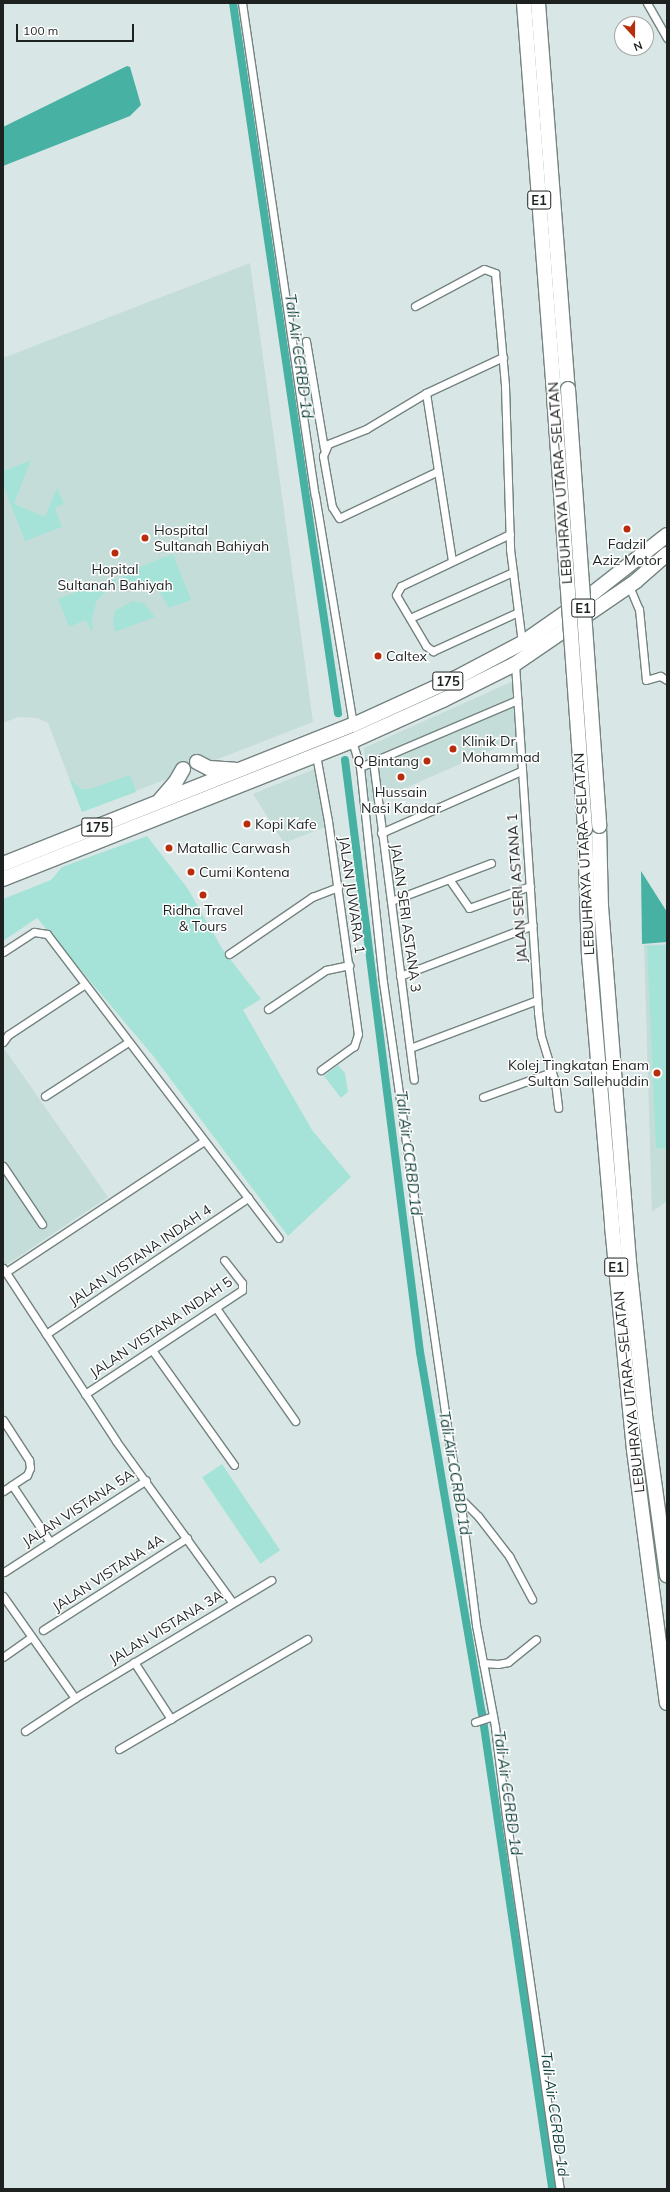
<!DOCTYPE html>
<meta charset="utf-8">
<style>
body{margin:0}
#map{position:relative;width:670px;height:2192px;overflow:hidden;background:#d8e7e5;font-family:Mulish,sans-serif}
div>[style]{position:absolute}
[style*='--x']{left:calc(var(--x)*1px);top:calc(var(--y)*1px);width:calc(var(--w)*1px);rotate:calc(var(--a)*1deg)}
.built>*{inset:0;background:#c5ddd9}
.green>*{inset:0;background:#a5e3d9;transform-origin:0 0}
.water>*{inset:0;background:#47b1a3}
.canal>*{height:8px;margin:-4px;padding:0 4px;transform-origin:4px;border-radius:4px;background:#47b1a3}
.roads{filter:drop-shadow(1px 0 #748380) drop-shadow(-1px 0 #748380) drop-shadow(0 1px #748380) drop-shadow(0 -1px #748380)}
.street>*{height:7px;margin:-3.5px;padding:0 3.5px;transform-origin:3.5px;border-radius:3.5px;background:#fff}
.highway>*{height:14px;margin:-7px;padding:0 7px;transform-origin:7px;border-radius:7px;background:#fff}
.bridges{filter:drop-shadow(1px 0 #748380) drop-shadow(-1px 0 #748380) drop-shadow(0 1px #748380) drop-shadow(0 -1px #748380)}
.highway-bridge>*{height:14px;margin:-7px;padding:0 7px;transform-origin:7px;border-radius:7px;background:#fff}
.dots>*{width:11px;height:11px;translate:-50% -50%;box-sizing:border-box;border:2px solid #fff;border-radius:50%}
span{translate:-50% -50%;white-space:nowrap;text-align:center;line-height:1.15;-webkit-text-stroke:3px #fff;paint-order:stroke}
.shield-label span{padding:1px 3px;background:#fff;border:1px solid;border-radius:3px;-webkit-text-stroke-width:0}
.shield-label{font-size:13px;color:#1d2221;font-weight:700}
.street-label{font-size:14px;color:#1d2221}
.poi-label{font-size:14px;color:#1d2221}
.left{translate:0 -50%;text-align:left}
.right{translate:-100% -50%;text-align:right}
.water-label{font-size:15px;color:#11413b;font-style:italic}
.frame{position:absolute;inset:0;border:4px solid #1d2221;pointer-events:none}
.north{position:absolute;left:614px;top:16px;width:40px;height:40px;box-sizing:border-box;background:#fff;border:1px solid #a5a7a6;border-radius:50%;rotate:159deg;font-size:11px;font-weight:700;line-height:16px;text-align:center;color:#1d2221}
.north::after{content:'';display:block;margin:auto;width:14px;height:18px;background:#b82d0c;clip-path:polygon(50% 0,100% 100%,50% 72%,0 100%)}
.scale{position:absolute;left:16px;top:24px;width:118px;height:18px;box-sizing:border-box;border:2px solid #1d2221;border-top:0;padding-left:5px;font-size:12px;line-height:14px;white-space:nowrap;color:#1d2221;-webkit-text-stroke:3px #fff;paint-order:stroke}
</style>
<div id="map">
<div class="built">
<div style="clip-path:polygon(250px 263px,313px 722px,82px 812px,48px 723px,37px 718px,18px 717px,3px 723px,3px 358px)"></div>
<div style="clip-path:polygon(520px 678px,526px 735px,369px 804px,364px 748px)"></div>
<div style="clip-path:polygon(322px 766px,333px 824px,284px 843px,253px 794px)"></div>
<div style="clip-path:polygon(667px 944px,667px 1201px,652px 1212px,644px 945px)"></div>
<div style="clip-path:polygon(3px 1047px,108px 1197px,3px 1267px)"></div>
</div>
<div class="green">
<div style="clip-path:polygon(31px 460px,14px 504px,45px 517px,57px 488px,64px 504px,55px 508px,62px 527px,25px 541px,3px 485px,3px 471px)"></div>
<div style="clip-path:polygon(173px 554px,191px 600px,169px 608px,159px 591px,151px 585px,131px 581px,121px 582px,119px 578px,132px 573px,131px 570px)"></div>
<div style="clip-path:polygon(115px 579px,117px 584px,109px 588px,96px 602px,92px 620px,93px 629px,91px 630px,86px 620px,69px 627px,58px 599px,101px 582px,102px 584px)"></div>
<div style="clip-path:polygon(132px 601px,144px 603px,155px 617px,115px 632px,113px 623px,115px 611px)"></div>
<div style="clip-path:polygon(130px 775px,136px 792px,82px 812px,69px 778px,81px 789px,90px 789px)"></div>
<div style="clip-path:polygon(147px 836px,188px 889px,223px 950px,261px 999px,243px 1010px,312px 1130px,351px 1177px,288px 1236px,154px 1057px,37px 918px,3px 941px,3px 899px,51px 880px,62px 867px)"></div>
<div style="clip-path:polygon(667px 945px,667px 1149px,656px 1148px,647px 946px)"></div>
<div style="clip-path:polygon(338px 1065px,345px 1073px,348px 1092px,341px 1098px,324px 1076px)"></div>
<div style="left:222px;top:1464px;width:104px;height:24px;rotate:56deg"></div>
</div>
<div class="water">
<div style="clip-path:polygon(127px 66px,130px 67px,141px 105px,130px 116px,3px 166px,3px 127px)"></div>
<div style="clip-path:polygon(641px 871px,667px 912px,667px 942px,642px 944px)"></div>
</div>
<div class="canal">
<div style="--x:233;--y:3;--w:718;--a:81.59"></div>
<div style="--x:345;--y:760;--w:597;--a:82.78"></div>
<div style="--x:420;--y:1352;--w:366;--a:80.3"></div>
<div style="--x:482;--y:1713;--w:481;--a:81.6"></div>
</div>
<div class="roads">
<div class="street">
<div style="--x:242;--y:3;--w:497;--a:81.6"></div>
<div style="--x:315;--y:495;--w:233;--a:80.6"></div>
<div style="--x:647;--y:3;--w:40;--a:60.3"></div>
<div style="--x:415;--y:306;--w:78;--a:-28.2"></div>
<div style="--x:484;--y:269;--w:12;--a:20"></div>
<div style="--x:495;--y:273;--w:113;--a:84.9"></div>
<div style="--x:505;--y:386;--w:163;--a:88.2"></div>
<div style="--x:510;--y:549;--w:95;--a:82.7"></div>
<div style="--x:306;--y:341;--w:109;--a:80.5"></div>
<div style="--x:426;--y:393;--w:170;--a:81.2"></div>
<div style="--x:436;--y:472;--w:107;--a:154.6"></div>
<div style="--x:339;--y:518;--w:13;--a:-122"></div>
<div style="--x:332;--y:507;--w:52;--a:-100"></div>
<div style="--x:323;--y:456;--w:13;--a:-67"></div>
<div style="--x:328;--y:444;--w:41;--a:-21.5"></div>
<div style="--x:366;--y:429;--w:70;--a:-31"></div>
<div style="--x:426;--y:393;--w:85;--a:-25.1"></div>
<div style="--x:510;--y:534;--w:121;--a:154.5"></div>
<div style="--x:401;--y:586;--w:10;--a:119"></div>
<div style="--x:396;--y:595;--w:59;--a:59.5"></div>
<div style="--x:426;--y:646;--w:9;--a:36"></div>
<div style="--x:433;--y:651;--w:91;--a:-24.6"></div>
<div style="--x:629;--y:586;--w:25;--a:67"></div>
<div style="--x:639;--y:609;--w:71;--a:84.4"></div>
<div style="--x:646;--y:680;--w:15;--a:-16"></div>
<div style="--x:660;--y:676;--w:8;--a:30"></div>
<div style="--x:410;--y:618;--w:113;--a:-24.1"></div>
<div style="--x:515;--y:664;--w:349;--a:86.2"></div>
<div style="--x:538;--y:1012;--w:24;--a:83"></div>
<div style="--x:541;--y:1036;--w:48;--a:73.1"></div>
<div style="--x:555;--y:1082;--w:26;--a:83"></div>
<div style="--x:352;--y:741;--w:27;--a:73"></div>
<div style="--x:360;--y:767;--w:216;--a:83.9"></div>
<div style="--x:383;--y:982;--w:464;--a:81.8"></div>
<div style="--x:449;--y:1441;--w:58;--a:79.1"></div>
<div style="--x:460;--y:1498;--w:128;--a:82.8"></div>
<div style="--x:476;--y:1625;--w:104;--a:79.4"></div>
<div style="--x:495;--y:1727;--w:90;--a:83"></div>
<div style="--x:506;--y:1816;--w:377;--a:81.8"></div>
<div style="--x:316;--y:755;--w:67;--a:79.7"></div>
<div style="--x:328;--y:821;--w:215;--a:82"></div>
<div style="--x:358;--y:1034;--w:13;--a:108"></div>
<div style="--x:354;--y:1046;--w:41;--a:144"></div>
<div style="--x:373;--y:761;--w:321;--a:82.7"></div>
<div style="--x:360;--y:767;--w:171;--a:-23.1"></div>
<div style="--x:381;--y:833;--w:153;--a:-23.9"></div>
<div style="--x:449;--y:879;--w:35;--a:55"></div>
<div style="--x:469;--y:908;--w:65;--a:-19.8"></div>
<div style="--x:391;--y:901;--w:107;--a:-20.8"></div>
<div style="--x:3;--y:952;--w:37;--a:-33"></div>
<div style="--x:34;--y:932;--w:13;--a:9"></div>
<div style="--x:47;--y:934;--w:382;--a:52.7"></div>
<div style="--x:229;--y:954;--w:101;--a:-34.5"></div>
<div style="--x:312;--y:897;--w:28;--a:-21"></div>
<div style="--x:400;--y:976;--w:142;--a:-21"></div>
<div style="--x:268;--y:1009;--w:70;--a:-33.9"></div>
<div style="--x:326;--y:970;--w:24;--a:-12"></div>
<div style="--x:3;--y:1042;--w:9;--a:-54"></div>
<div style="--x:8;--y:1035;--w:92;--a:-33.5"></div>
<div style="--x:410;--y:1048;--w:136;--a:-20.7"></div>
<div style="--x:45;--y:1096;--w:99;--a:-33"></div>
<div style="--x:483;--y:1097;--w:73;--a:-19.9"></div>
<div style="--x:3;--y:1166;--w:70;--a:56.1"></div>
<div style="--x:3;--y:1268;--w:207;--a:56.8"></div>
<div style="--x:116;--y:1441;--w:198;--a:54.2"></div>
<div style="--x:6;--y:1272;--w:237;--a:-33.5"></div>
<div style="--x:216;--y:1308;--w:138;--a:55"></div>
<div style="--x:46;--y:1334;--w:244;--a:-34"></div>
<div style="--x:152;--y:1350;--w:141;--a:54.5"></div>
<div style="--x:85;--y:1394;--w:188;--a:-33.5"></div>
<div style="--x:242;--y:1290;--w:7;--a:-90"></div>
<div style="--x:242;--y:1283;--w:29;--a:-128"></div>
<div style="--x:3;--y:1420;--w:48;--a:57"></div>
<div style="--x:29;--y:1460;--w:8;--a:83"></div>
<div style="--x:30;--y:1468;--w:8;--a:113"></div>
<div style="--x:27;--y:1475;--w:29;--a:146"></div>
<div style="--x:12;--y:1485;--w:69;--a:56.3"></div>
<div style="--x:460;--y:1498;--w:25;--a:45"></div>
<div style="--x:478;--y:1516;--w:51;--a:52.2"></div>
<div style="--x:509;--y:1556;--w:49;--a:61.9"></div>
<div style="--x:4;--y:1572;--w:169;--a:-32.9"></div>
<div style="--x:3;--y:1596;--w:125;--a:54.8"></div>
<div style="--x:43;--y:1630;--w:171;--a:-32.6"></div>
<div style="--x:3;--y:1657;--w:35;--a:-35"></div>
<div style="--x:134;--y:1662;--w:68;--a:57"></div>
<div style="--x:483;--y:1663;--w:15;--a:4"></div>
<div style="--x:498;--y:1664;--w:10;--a:-11"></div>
<div style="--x:508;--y:1662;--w:36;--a:-39"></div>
<div style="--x:475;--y:1722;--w:19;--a:-18"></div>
<div style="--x:25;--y:1731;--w:60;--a:-33.4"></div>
<div style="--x:75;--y:1698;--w:229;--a:-31"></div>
<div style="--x:119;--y:1749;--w:218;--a:-30.3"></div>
</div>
<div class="highway">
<div style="--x:524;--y:3;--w:394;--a:85.6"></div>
<div style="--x:538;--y:3;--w:387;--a:85.6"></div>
<div style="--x:197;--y:762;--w:13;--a:27"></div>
<div style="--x:209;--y:768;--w:26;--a:4"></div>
<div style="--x:160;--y:800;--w:23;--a:-49"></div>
<div style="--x:175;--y:783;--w:16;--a:-60"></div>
<div style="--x:599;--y:826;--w:80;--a:88.6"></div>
<div style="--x:601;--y:906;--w:357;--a:85.5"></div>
<div style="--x:629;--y:1262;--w:154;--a:84"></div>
<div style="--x:645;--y:1415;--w:162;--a:82.2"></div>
<div style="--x:585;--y:829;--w:126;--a:88.2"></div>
<div style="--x:589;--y:955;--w:272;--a:85.1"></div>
<div style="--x:612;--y:1226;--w:225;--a:84.4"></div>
<div style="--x:634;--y:1450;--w:255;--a:82.6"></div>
<div style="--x:3;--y:864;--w:377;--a:-21.7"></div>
<div style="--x:353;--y:725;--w:113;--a:-24.5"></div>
<div style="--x:456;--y:678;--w:75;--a:-27.9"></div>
<div style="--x:522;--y:643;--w:80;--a:-34.9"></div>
<div style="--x:588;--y:597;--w:100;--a:-38.1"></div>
<div style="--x:3;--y:879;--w:375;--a:-21.6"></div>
<div style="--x:352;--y:741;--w:100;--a:-24.3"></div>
<div style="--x:443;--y:700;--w:80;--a:-26.6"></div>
<div style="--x:515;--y:664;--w:147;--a:-34.4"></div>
<div style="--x:636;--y:581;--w:41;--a:-41.1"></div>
</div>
</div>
<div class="bridges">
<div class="highway-bridge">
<div style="--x:568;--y:389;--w:438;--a:85.9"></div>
<div style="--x:554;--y:396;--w:434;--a:85.9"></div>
</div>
</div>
<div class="dots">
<div style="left:627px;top:529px;background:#b82d0c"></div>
<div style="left:145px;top:538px;background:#b82d0c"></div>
<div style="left:115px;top:553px;background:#b82d0c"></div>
<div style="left:378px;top:656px;background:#b82d0c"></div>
<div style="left:453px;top:749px;background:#b82d0c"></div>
<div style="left:427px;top:761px;background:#b82d0c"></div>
<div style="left:401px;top:777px;background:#b82d0c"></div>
<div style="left:247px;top:824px;background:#b82d0c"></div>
<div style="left:169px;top:848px;background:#b82d0c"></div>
<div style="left:191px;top:872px;background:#b82d0c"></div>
<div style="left:203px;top:895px;background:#b82d0c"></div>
<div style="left:657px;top:1073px;background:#b82d0c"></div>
</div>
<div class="shield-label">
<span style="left:539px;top:200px">E1</span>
<span style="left:583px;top:608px">E1</span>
<span style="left:448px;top:681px">175</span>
<span style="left:97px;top:827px">175</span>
<span style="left:616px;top:1267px">E1</span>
</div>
<div class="street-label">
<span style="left:560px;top:483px;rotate:-94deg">LEBUHRAYA UTARA–SELATAN</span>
<span style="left:584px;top:854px;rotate:-93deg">LEBUHRAYA UTARA–SELATAN</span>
<span style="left:517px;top:888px;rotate:-94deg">JALAN SERI ASTANA 1</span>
<span style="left:352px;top:895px;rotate:82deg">JALAN JUWARA 1</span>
<span style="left:406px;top:918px;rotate:82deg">JALAN SERI ASTANA 3</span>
<span style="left:140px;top:1255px;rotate:-34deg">JALAN VISTANA INDAH 4</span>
<span style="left:161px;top:1327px;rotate:-34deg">JALAN VISTANA INDAH 5</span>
<span style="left:629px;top:1392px;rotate:-96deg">LEBUHRAYA UTARA–SELATAN</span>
<span style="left:78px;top:1508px;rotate:-33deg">JALAN VISTANA 5A</span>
<span style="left:108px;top:1573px;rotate:-33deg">JALAN VISTANA 4A</span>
<span style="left:166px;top:1627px;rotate:-31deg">JALAN VISTANA 3A</span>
</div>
<div class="poi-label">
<span class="left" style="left:154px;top:538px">Hospital<br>Sultanah Bahiyah</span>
<span style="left:627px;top:552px">Fadzil<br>Aziz Motor</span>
<span style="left:115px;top:577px">Hopital<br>Sultanah Bahiyah</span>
<span class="left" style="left:386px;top:656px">Caltex</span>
<span class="left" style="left:462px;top:749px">Klinik Dr<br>Mohammad</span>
<span class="right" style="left:419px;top:761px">Q Bintang</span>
<span style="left:401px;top:800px">Hussain<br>Nasi Kandar</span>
<span class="left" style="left:255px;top:824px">Kopi Kafe</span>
<span class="left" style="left:177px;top:848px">Matallic Carwash</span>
<span class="left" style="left:199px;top:872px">Cumi Kontena</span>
<span style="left:203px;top:918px">Ridha Travel<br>&amp; Tours</span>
<span class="right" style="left:649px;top:1073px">Kolej Tingkatan Enam<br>Sultan Sallehuddin</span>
</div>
<div class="water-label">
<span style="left:299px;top:356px;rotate:82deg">Tali Air CCRBD 1d</span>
<span style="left:409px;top:1153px;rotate:83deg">Tali Air CCRBD 1d</span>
<span style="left:455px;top:1473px;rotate:80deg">Tali Air CCRBD 1d</span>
<span style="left:508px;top:1793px;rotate:82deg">Tali Air CCRBD 1d</span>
<span style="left:555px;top:2114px;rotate:82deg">Tali Air CCRBD 1d</span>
</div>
<div class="frame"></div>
<div class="north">N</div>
<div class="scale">100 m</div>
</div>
